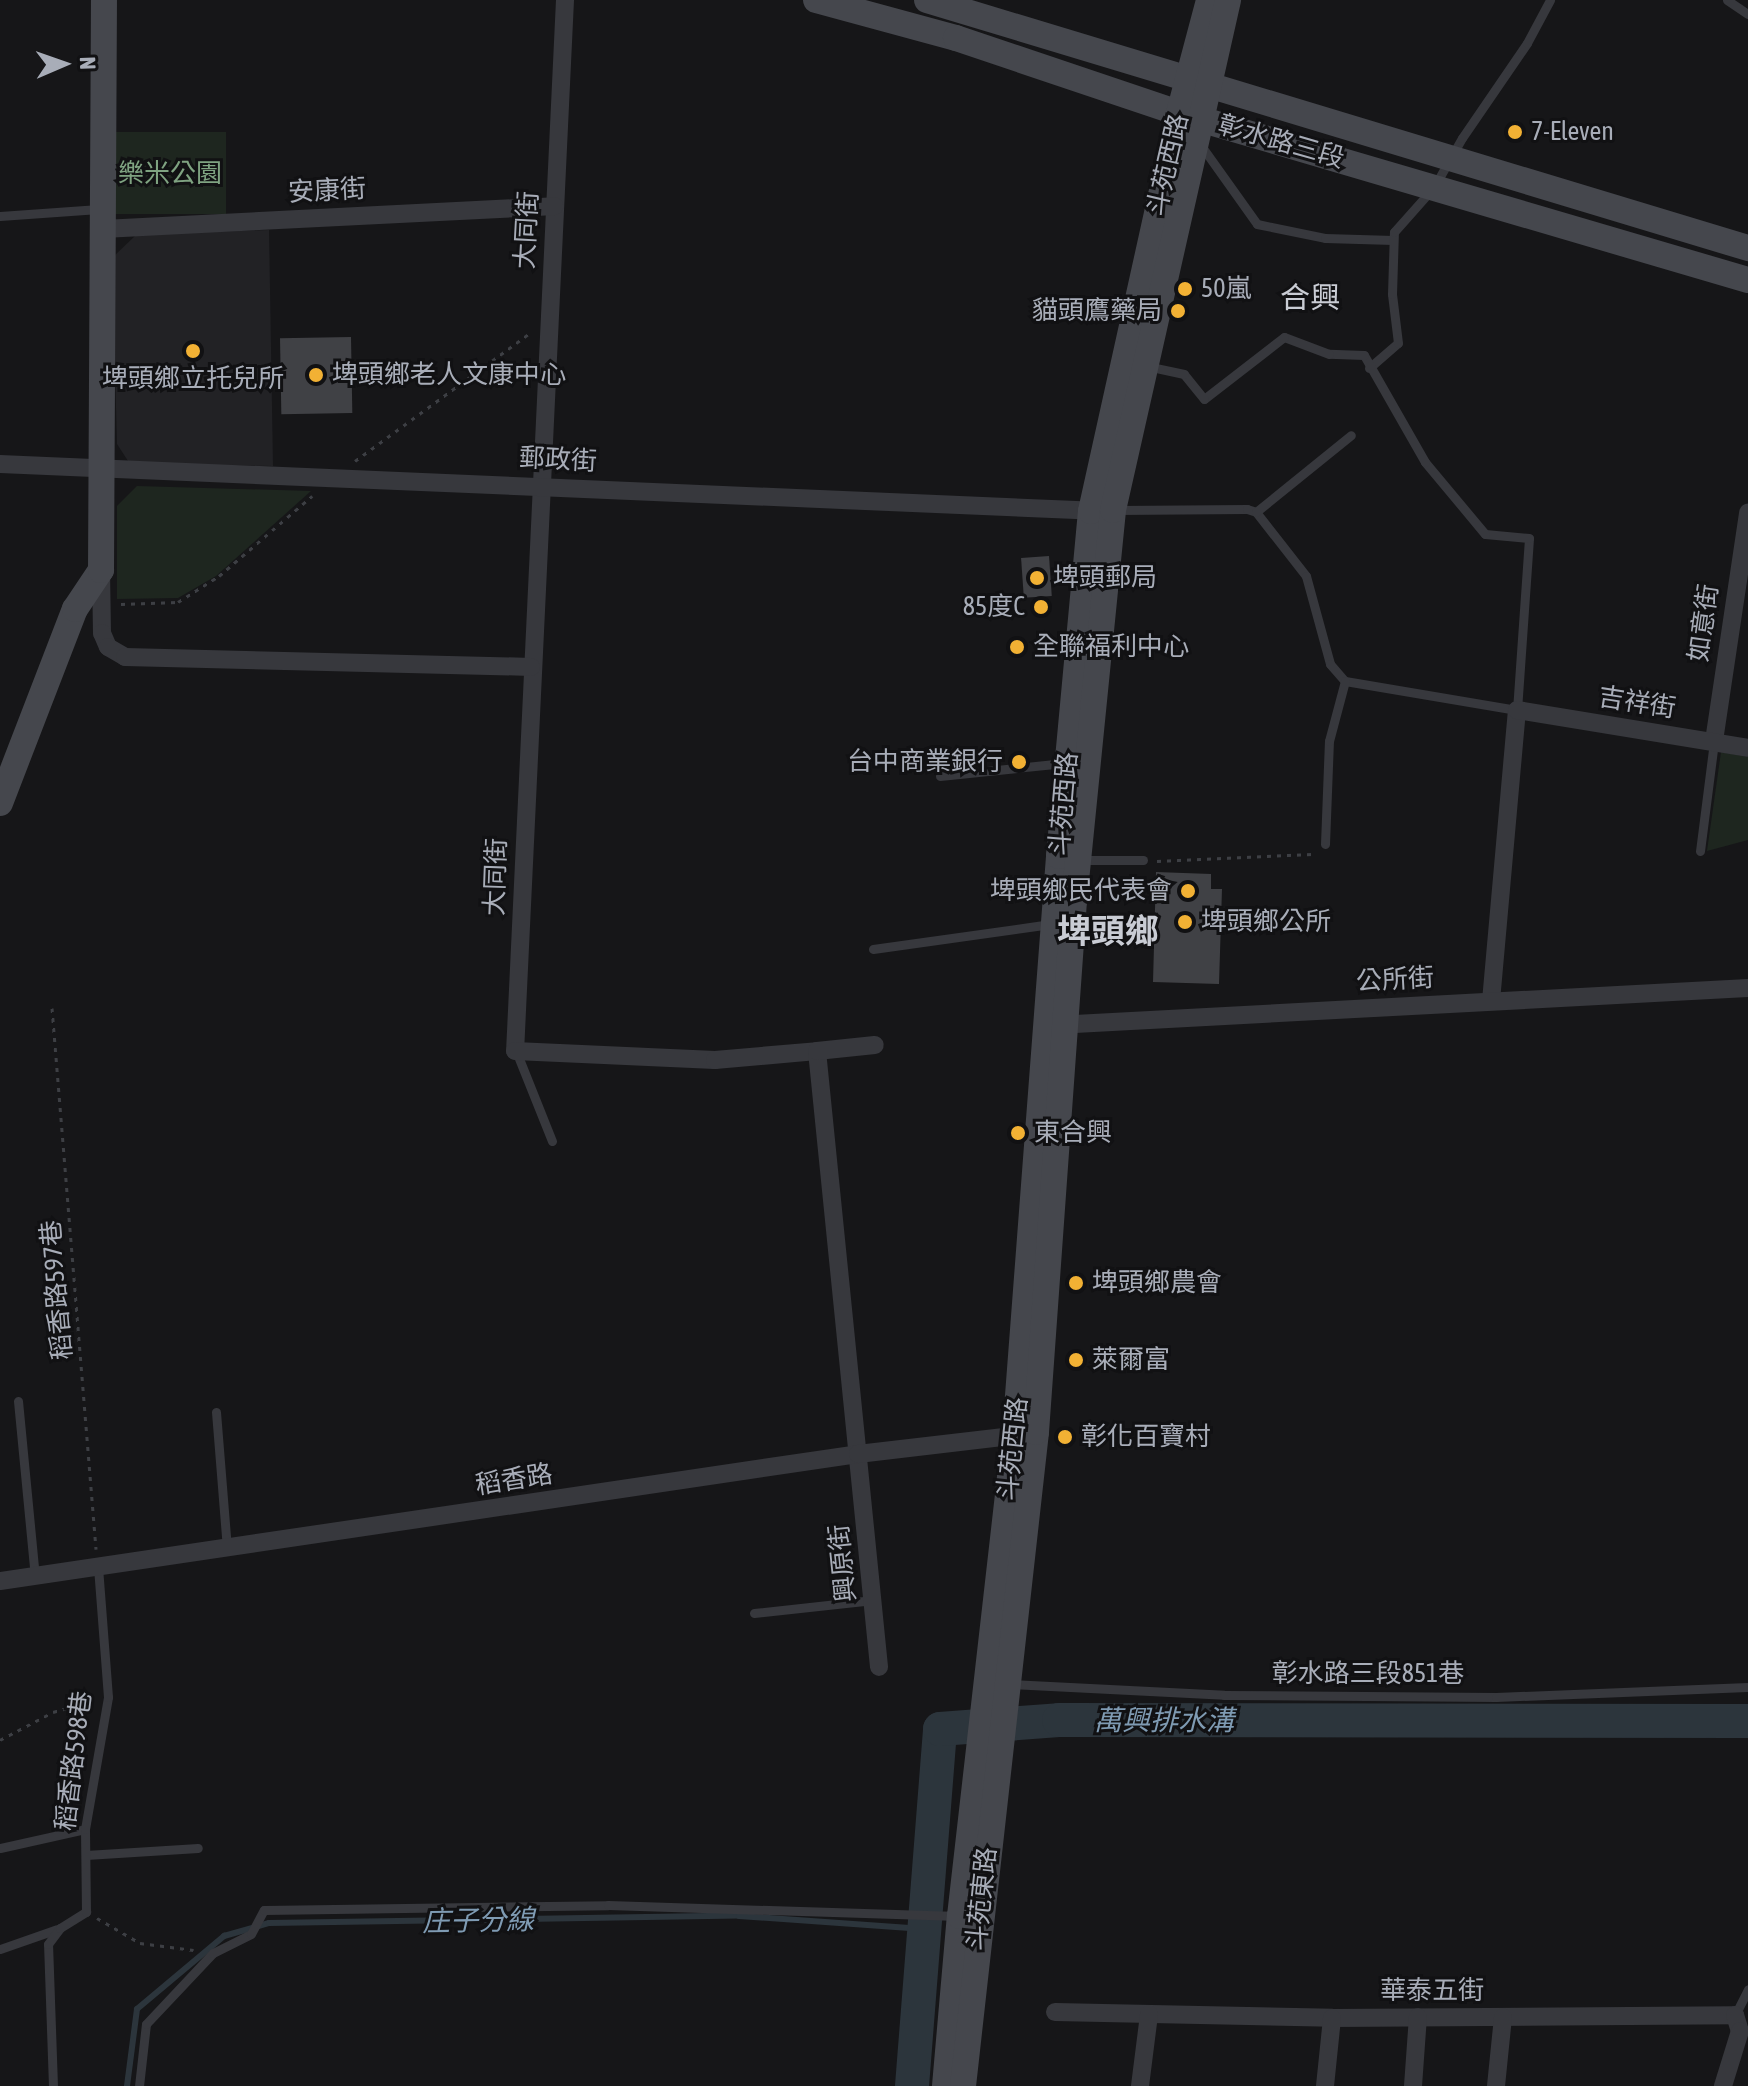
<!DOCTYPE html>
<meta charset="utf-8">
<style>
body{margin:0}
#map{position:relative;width:1748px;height:2086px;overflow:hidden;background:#161618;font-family:"Asap Condensed","Noto Sans TC",sans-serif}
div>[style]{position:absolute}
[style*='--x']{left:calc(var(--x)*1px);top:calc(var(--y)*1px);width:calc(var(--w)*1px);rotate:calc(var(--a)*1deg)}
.built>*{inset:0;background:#222225}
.green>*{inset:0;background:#1e261f;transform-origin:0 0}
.stream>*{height:6px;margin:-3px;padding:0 3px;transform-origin:3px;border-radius:3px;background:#2c353c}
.river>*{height:34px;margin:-17px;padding:0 17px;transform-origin:17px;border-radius:17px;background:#2c353c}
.building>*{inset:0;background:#404145;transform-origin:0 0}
.path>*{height:3px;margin-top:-1.5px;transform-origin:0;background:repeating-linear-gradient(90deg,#3d3f44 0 4px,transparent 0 10px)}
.lane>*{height:9px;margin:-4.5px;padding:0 4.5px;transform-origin:4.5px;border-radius:4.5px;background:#37383d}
.street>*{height:18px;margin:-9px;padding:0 9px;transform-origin:9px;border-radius:9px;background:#37383d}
.secondary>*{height:26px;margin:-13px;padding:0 13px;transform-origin:13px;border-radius:13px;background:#45474d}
.dots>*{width:22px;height:22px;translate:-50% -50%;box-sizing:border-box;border:4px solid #111113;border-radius:50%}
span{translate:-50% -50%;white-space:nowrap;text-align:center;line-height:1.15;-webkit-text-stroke:6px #111113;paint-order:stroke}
.poi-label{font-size:26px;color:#a8adb8}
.left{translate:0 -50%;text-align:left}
.right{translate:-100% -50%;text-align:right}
.street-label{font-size:26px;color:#a8adb8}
.park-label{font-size:26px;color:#7fa381}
.water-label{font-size:28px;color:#7f9bb3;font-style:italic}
.quarter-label{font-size:30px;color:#c9ccd4}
.district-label{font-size:34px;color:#c9ccd4;font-weight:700}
.north{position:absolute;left:24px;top:24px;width:80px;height:80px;-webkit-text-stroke:6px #111113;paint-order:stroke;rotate:88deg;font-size:22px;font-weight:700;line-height:32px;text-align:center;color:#a8adb8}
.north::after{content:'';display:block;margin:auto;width:28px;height:36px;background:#a8adb8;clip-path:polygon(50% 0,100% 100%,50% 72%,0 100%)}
</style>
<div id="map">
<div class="built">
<div style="clip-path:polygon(269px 230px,273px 466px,130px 464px,117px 444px,112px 258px,137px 234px)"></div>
</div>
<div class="green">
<div style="left:226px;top:132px;width:82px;height:112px;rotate:90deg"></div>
<div style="clip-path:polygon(137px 486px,311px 491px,216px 576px,178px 598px,117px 599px,117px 506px)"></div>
<div style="clip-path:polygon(1721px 752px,1748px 757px,1748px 840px,1707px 851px)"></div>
</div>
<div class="stream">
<div style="--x:127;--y:2086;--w:78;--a:-82.6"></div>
<div style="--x:137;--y:2009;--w:114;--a:-40"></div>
<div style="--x:224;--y:1936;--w:47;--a:-16.1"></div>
<div style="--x:269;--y:1923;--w:470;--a:-0.9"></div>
<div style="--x:739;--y:1916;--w:185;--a:4"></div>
</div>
<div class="river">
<div style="--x:912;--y:2086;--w:358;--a:-85.5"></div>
<div style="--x:940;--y:1729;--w:119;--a:-4.3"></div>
<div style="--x:1059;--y:1720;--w:689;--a:0.08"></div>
</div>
<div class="building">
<div style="left:351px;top:337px;width:76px;height:71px;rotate:89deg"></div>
<div style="left:1049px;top:556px;width:40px;height:28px;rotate:86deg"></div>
<div style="clip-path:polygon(1156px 872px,1211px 874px,1211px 889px,1222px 889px,1219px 984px,1153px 982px)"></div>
</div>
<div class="path">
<div style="--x:355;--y:461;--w:217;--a:-36.2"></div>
<div style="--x:121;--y:604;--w:57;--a:-2"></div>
<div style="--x:178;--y:602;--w:49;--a:-32.4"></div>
<div style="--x:219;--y:576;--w:123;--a:-40.7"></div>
<div style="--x:1157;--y:861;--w:156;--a:-2.6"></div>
<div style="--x:52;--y:1008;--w:543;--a:85.35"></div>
<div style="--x:0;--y:1740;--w:60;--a:-27.8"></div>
<div style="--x:53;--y:1712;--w:41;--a:-15.8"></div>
<div style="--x:97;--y:1918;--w:50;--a:30.2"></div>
<div style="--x:140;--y:1943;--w:54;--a:7.4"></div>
</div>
<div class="lane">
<div style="--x:1727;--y:0;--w:25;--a:34"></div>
<div style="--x:1200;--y:144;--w:98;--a:54.5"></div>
<div style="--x:1257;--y:224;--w:69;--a:11.6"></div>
<div style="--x:1325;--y:238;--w:68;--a:1.7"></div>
<div style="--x:0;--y:216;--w:99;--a:-4"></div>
<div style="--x:1369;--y:368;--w:38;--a:-41"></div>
<div style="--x:1398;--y:343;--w:49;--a:-97"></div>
<div style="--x:1392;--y:294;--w:62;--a:-88.2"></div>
<div style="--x:1394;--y:232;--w:60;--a:-48.4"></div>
<div style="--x:1434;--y:187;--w:56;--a:-60.3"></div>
<div style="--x:1462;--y:138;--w:115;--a:-55.6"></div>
<div style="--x:1527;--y:43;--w:49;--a:-61.9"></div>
<div style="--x:1117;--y:510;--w:130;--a:-0.4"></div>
<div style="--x:1247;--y:509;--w:9;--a:18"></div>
<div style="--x:1256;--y:512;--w:81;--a:52"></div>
<div style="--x:1306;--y:576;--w:91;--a:74.7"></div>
<div style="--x:1330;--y:664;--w:23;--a:49"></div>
<div style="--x:1345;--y:681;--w:174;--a:9.6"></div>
<div style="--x:1517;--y:710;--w:172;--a:-86"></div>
<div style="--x:1529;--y:538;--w:44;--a:-174.8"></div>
<div style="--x:1485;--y:534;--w:94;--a:-129.8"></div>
<div style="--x:1425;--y:462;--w:123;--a:-119.7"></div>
<div style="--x:1364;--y:355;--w:35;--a:-178"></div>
<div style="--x:1329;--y:354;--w:48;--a:-159.3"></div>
<div style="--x:1284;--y:337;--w:101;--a:142.2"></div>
<div style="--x:1204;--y:399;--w:32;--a:-129"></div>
<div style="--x:1184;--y:374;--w:39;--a:-168"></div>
<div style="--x:1256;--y:512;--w:122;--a:-39"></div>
<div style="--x:940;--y:776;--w:125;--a:-6"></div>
<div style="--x:1325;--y:844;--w:103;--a:-87.8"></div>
<div style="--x:1329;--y:741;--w:62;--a:-75.1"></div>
<div style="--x:1700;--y:851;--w:111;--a:-82.7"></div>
<div style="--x:1082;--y:860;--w:61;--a:0"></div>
<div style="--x:873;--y:949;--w:181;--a:-8"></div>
<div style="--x:516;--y:1051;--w:97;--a:68.2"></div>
<div style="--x:18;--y:1401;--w:176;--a:84.5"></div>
<div style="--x:216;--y:1412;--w:136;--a:85.4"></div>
<div style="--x:754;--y:1613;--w:120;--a:-6.2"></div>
<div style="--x:1010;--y:1684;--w:214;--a:2.9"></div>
<div style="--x:1224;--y:1695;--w:272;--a:0.4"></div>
<div style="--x:1496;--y:1697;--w:252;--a:-2.3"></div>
<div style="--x:0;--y:1848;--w:87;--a:-12.6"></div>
<div style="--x:86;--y:1855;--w:112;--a:-3.6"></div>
<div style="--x:0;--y:1949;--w:60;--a:-19.3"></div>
<div style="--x:1735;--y:2015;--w:29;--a:-63"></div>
<div style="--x:53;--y:2086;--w:142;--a:-92"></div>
<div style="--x:48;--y:1944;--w:20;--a:-53"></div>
<div style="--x:60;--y:1928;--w:31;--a:-32"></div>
<div style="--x:86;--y:1912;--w:83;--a:-90.7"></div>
<div style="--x:85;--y:1829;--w:134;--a:-80.1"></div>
<div style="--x:108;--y:1697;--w:129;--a:-94.4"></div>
<div style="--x:139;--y:2086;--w:62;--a:-83.6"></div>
<div style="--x:146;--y:2024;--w:98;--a:-46.7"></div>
<div style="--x:213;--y:1953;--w:42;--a:-26.6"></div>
<div style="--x:251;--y:1934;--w:27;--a:-62"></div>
<div style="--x:264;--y:1910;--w:344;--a:-0.8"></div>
<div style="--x:608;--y:1905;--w:351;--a:1.8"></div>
</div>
<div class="street">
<div style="--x:565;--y:0;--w:1052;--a:92.72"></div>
<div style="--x:515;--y:1051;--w:200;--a:2.6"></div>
<div style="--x:715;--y:1060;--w:102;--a:-5"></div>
<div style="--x:817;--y:1051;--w:619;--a:84.25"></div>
<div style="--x:103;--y:229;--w:452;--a:-2.9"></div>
<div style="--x:0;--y:464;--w:1101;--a:2.45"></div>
<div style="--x:101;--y:570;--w:63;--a:89.1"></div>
<div style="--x:102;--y:633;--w:15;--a:67"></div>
<div style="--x:108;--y:647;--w:20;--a:30"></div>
<div style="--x:125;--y:657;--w:406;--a:1.4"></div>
<div style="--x:1714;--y:741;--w:231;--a:-81.5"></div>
<div style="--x:1491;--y:1001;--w:292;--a:-84.9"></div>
<div style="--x:1517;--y:710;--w:234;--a:9.3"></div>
<div style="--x:1056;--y:1025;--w:693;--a:-3.06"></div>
<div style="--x:817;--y:1051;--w:58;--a:-5.9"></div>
<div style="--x:0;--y:1581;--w:867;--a:-8.42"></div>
<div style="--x:858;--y:1454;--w:170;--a:-6.7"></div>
<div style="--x:1055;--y:2012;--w:277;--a:1.2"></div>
<div style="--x:1332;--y:2018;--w:403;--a:-0.4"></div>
<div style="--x:1735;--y:2015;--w:17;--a:73"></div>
<div style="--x:1740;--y:2031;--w:58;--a:107.2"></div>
<div style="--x:1140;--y:2086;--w:72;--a:-82.8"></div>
<div style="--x:1325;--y:2086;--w:68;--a:-84.1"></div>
<div style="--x:1413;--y:2086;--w:69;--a:-85.9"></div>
<div style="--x:1496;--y:2086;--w:69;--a:-84.2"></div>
</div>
<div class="secondary">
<div style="--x:816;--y:0;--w:145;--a:15.2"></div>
<div style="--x:956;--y:38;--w:235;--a:18.6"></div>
<div style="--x:1179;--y:113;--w:593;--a:16.36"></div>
<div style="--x:927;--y:0;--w:858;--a:16.81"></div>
<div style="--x:0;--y:803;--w:208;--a:-68.9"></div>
<div style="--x:75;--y:609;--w:47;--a:-56.3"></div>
<div style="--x:101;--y:570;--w:570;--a:-89.7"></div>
<div style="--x:945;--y:2086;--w:171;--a:-85"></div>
<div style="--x:960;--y:1916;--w:484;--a:-83.5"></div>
<div style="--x:1015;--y:1435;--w:581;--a:-85.65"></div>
<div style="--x:1059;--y:856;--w:346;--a:-84.7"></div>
<div style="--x:1091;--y:511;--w:408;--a:-77.5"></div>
<div style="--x:1179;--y:113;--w:117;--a:-75.1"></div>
<div style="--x:963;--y:2086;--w:658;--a:-83.63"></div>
<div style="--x:1036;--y:1432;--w:532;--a:-85.91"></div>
<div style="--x:1074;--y:901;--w:393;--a:-84.3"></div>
<div style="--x:1113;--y:510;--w:523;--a:-77.29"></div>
</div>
<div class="dots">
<div style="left:1515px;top:132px;background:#f2b134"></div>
<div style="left:1185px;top:289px;background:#f2b134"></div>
<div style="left:1178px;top:311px;background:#f2b134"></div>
<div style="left:193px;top:351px;background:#f2b134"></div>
<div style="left:316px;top:375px;background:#f2b134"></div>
<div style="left:1037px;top:578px;background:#f2b134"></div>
<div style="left:1041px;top:607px;background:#f2b134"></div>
<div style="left:1017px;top:647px;background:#f2b134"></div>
<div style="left:1019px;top:762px;background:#f2b134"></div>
<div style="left:1188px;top:891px;background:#f2b134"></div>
<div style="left:1185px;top:922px;background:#f2b134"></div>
<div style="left:1018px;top:1133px;background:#f2b134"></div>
<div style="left:1076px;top:1283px;background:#f2b134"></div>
<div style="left:1076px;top:1360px;background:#f2b134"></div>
<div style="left:1065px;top:1437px;background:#f2b134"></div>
</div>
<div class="poi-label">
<span class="left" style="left:1531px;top:132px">7-Eleven</span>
<span class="left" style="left:1201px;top:289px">50嵐</span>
<span class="right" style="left:1162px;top:311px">貓頭鷹藥局</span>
<span class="left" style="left:332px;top:375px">埤頭鄉老人文康中心</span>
<span style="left:193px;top:379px">埤頭鄉立托兒所</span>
<span class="left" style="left:1053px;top:578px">埤頭郵局</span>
<span class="right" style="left:1025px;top:607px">85度C</span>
<span class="left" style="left:1033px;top:647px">全聯福利中心</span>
<span class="right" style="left:1003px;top:762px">台中商業銀行</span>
<span class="right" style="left:1172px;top:891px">埤頭鄉民代表會</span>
<span class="left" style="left:1201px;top:922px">埤頭鄉公所</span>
<span class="left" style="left:1034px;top:1133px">東合興</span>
<span class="left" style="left:1092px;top:1283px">埤頭鄉農會</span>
<span class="left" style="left:1092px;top:1360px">萊爾富</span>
<span class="left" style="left:1081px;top:1437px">彰化百寶村</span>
</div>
<div class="street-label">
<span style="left:1281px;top:142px;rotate:16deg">彰水路三段</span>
<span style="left:1168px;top:165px;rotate:-77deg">斗苑西路</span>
<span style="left:327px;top:191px;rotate:-3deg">安康街</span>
<span style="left:527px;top:230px;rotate:-87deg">大同街</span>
<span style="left:558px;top:460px;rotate:3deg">郵政街</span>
<span style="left:1704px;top:623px;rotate:-82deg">如意街</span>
<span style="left:1637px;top:703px;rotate:9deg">吉祥街</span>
<span style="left:1064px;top:804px;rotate:-85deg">斗苑西路</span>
<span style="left:496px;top:877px;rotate:-88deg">大同街</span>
<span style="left:1395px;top:980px;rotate:-3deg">公所街</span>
<span style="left:57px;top:1290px;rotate:-95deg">稻香路597巷</span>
<span style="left:1013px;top:1449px;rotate:-84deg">斗苑西路</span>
<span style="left:514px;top:1480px;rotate:-9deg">稻香路</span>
<span style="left:843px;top:1563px;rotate:-96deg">興原街</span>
<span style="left:1368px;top:1674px">彰水路三段851巷</span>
<span style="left:74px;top:1761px;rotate:-83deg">稻香路598巷</span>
<span style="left:982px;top:1899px;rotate:-84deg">斗苑東路</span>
<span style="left:1432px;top:1991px">華泰五街</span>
</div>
<div class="park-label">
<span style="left:170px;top:174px">樂米公園</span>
</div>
<div class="water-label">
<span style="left:1164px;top:1720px">萬興排水溝</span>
<span style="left:478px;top:1920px;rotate:-1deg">庄子分線</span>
</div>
<div class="quarter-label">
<span style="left:1310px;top:297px">合興</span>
</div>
<div class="district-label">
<span style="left:1108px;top:931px">埤頭鄉</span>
</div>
<div class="north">N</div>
</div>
